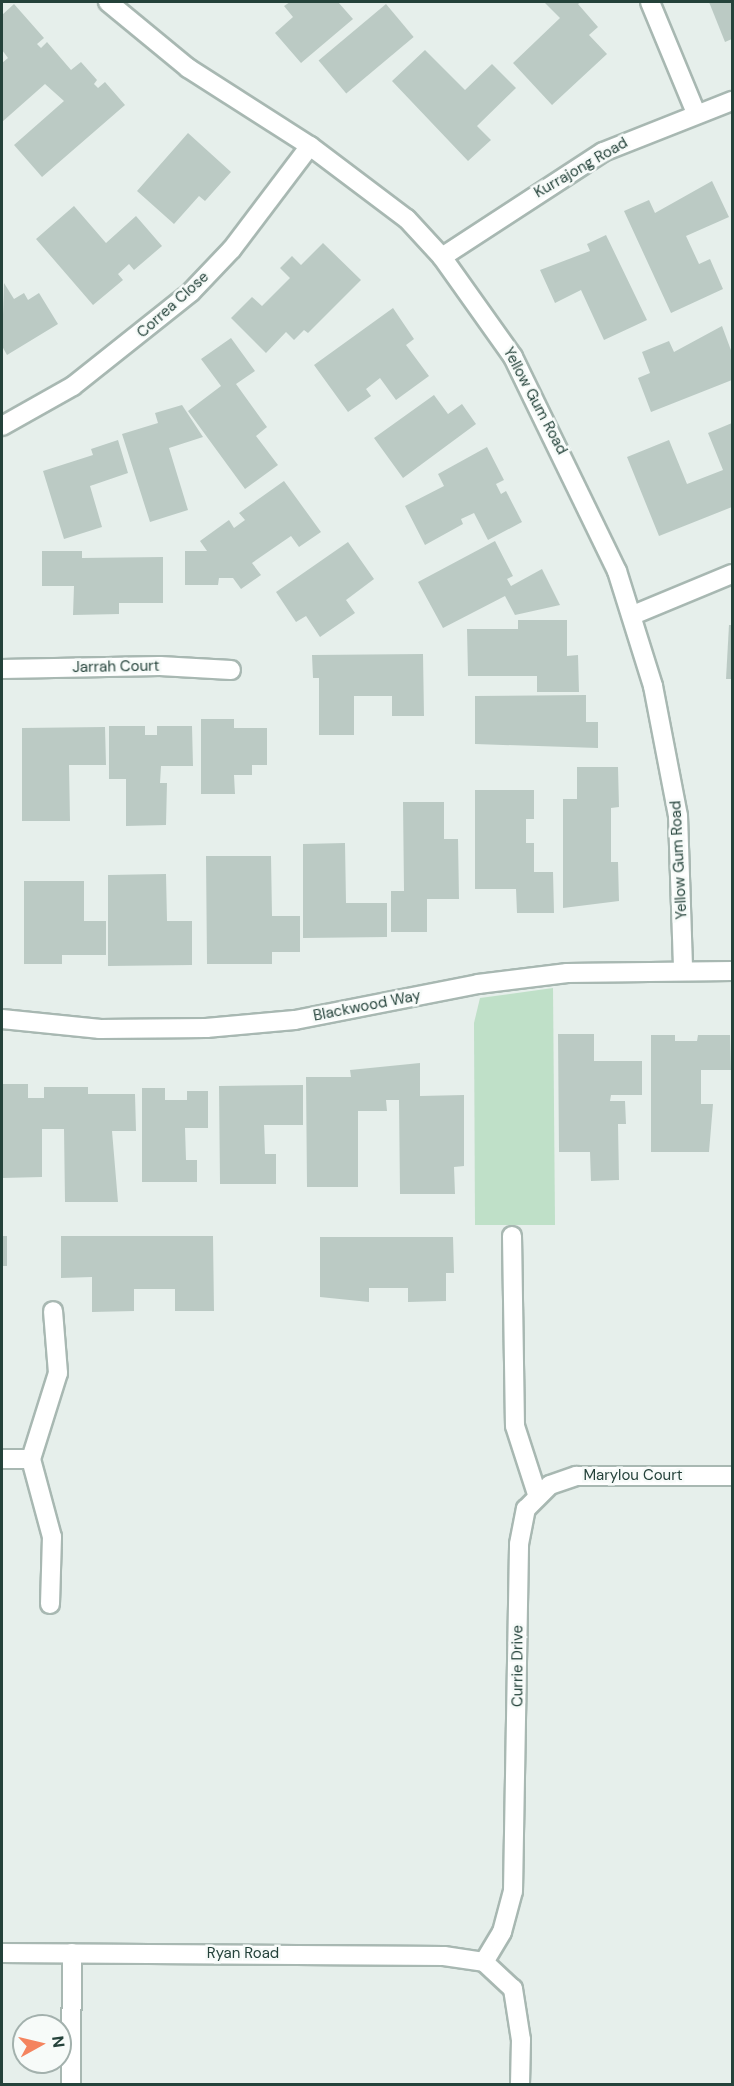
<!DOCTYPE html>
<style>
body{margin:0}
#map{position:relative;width:734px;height:2086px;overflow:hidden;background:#e6efeb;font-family:"DM Sans",sans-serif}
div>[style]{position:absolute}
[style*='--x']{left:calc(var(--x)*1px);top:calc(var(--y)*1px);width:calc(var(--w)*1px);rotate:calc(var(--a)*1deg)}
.green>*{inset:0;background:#bfe0c8}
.building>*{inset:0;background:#bbcac4;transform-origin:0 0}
.roads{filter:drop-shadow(2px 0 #a8b8b2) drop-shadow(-2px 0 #a8b8b2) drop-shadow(0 2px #a8b8b2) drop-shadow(0 -2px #a8b8b2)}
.lane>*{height:18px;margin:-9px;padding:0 9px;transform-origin:9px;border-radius:9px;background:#fff}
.street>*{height:18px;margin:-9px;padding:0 9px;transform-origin:9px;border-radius:9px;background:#fff}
span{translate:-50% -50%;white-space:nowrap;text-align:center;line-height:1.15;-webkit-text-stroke:5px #f7fbf9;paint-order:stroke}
.street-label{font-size:15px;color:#24423a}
.frame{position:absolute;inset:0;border:3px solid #24423a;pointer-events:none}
.north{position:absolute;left:12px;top:2014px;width:60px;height:60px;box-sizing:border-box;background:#f7fbf9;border:2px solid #a3b1ad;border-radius:50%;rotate:82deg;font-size:16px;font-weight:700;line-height:24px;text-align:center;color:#24423a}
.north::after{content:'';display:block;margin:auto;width:21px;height:27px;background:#f4845f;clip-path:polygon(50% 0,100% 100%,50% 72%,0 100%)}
</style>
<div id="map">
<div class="green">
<div style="clip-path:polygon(553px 988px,555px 1225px,475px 1225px,474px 1023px,480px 998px)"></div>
</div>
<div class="building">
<div style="clip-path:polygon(290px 2px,338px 2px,353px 19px,301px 63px,275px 33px,293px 17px,284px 6px)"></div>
<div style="clip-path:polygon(544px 2px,581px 2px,578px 4px,598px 27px,589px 35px,607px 54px,552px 105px,513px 63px,560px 18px)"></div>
<div style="clip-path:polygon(709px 2px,732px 2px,732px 39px,725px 42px)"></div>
<div style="clip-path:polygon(14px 4px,44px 38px,37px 44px,41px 48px,47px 42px,71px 70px,81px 62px,97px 80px,94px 84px,98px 88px,105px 82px,125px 105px,42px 177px,14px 145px,64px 101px,45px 84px,2px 122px,2px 63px,8px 58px,2px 50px,2px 15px)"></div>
<div style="left:386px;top:4px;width:43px;height:88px;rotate:50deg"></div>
<div style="clip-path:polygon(425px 50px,465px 90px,492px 64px,516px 88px,477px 126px,491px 140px,468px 161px,392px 81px)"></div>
<div style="clip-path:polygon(188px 133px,231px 172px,205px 201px,199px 196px,174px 224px,137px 191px)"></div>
<div style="clip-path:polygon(712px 181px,729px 217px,686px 236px,699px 264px,710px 259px,723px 289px,671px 313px,624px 211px,649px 200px,655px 213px)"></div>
<div style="clip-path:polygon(74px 206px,106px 243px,136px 216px,162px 246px,134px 270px,129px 264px,118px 274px,123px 280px,93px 305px,36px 239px)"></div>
<div style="clip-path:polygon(606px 235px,647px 320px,604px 340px,581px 290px,555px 303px,540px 270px,590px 251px,587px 244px)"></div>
<div style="clip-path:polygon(323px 243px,361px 280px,308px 333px,304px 330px,294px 340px,286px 332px,266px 353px,231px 318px,252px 297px,262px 306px,290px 278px,280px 268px,292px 256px,301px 265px)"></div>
<div style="clip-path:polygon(4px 283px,14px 299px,24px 293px,28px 300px,39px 293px,58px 324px,7px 355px,2px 346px)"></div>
<div style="clip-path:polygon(393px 308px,414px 339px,406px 345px,429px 376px,396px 400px,380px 378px,366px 389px,371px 396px,348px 412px,314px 365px)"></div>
<div style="clip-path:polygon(722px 326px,732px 353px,732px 380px,651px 412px,638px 378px,650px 373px,642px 352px,669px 341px,674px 352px)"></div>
<div style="clip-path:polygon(231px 338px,255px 371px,236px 384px,267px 427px,256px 436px,278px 465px,245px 489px,188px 411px,221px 386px,201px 359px)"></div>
<div style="clip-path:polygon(434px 395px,448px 414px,462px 404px,476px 424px,403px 478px,374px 438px)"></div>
<div style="clip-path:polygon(182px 405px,203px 437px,169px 448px,188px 510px,150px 522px,122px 434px,158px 423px,155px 413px)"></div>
<div style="clip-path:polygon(732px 423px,732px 507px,659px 536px,627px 457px,669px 440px,687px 484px,723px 470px,708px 433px)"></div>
<div style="clip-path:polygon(118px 440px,128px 473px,90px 486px,102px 527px,64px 539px,43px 471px,93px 455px,91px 449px)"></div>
<div style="clip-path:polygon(487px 447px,504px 480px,496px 484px,501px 494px,506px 491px,522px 522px,488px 540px,474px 513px,461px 519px,463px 524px,425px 545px,405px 506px,444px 486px,438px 474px)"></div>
<div style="clip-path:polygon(284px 481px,321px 532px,299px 547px,291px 536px,252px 563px,261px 575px,241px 589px,233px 578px,219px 578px,218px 585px,185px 585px,185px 551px,207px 551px,200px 541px,229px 520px,234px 528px,245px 520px,239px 513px)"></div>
<div style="clip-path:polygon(495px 541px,513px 576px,507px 579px,511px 586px,542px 569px,560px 605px,515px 615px,505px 596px,443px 628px,418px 582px)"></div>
<div style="clip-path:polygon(348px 542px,374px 579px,346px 600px,355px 613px,320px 637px,306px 616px,296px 622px,276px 592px)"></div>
<div style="clip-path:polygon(42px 551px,82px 551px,82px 558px,163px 557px,163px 603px,119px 603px,119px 614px,73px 615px,74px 586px,42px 586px)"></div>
<div style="clip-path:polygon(518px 620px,567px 620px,567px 656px,578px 655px,579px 692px,537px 692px,537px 676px,468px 676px,467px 629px,518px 629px)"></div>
<div style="clip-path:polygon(729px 625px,732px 625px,732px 679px,726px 679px)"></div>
<div style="clip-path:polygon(423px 654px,424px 716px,392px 716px,392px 696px,354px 696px,354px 735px,319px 735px,319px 678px,313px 678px,312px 655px)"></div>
<div style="clip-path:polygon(586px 695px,586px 722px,598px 722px,598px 748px,475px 744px,475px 696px)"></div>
<div style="clip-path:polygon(201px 719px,234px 719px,234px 728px,267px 728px,267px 765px,252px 765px,252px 775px,234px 775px,235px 794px,201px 794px)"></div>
<div style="clip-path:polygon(109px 726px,145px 726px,145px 735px,157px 735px,157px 726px,192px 726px,193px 766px,161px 766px,160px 783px,167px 783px,166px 825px,126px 826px,126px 779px,109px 779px)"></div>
<div style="clip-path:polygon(105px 727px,106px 765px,69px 765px,70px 821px,22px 821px,22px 728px)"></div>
<div style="clip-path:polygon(577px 767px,618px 767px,619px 807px,611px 808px,611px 862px,618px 862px,619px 901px,563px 908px,563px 799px,577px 799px)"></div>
<div style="clip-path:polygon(475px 790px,534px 790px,534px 819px,526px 819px,526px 843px,534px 843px,534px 872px,553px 872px,554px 913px,517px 913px,516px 889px,475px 889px)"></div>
<div style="clip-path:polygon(403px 802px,444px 802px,444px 839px,458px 839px,459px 899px,427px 899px,427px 932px,391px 932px,391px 891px,404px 891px)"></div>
<div style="clip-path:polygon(345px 843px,346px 903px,387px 903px,387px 937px,303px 938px,303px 844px)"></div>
<div style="clip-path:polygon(206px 856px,271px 856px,272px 916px,300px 916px,300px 952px,272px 952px,272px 964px,207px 964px)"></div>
<div style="clip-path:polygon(166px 874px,167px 921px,192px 921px,192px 965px,108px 966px,108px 875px)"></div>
<div style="clip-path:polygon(24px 881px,84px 881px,84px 921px,106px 921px,106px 955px,62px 955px,62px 964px,24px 964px)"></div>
<div style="clip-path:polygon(558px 1034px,594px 1034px,594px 1061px,642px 1061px,642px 1095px,611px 1095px,610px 1101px,625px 1101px,626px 1124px,618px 1124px,619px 1180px,591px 1181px,590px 1152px,559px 1152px)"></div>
<div style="clip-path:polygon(651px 1035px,675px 1035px,675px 1041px,697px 1041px,698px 1035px,730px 1035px,731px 1070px,701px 1070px,701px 1104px,713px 1104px,709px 1152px,651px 1152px)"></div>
<div style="clip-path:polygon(420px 1063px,420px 1096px,464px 1095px,464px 1166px,454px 1167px,455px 1194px,400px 1194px,399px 1100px,386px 1100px,387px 1111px,358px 1111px,358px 1187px,307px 1187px,306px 1077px,351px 1077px,350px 1070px)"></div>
<div style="clip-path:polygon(2px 1084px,28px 1084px,28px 1098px,44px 1098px,44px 1087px,88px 1087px,88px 1094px,135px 1094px,136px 1131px,112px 1131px,118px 1202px,65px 1202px,64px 1129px,42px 1129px,42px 1177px,2px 1178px)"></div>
<div style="clip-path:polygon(303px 1085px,303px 1125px,264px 1125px,265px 1154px,276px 1154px,276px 1184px,220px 1184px,219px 1086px)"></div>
<div style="clip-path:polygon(142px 1088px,165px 1088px,165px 1100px,187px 1100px,187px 1091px,208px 1091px,208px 1128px,185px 1128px,186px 1160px,197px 1160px,197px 1182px,142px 1182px)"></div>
<div style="left:2px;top:1236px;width:5px;height:30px"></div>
<div style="clip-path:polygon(61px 1236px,213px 1236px,214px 1311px,175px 1311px,175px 1289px,134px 1289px,134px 1311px,92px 1312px,92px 1277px,61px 1278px)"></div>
<div style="clip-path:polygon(320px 1237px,453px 1237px,454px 1273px,446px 1273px,446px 1301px,408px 1302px,408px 1288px,369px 1288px,369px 1302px,320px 1297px)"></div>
</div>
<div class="roads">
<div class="lane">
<div style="--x:512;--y:1236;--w:190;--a:89.1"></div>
<div style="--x:515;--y:1426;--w:71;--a:72.1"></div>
<div style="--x:50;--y:1604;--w:67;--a:-88.3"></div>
<div style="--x:52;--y:1537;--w:81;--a:-105.1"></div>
<div style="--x:31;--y:1459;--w:90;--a:-72.6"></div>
<div style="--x:58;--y:1373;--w:62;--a:-94.6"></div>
</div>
<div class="street">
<div style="--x:108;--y:2;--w:104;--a:39.5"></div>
<div style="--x:188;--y:68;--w:145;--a:32.6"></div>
<div style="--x:310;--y:146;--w:121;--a:37"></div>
<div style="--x:407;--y:219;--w:52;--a:47.4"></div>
<div style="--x:442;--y:257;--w:123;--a:54.6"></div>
<div style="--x:513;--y:357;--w:238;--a:64.1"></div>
<div style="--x:617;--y:571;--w:121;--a:72.6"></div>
<div style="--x:653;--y:686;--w:132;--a:79.1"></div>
<div style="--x:678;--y:816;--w:152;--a:88.1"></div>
<div style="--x:650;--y:2;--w:120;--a:67.5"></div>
<div style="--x:442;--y:257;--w:192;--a:-33.1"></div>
<div style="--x:603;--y:152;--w:139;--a:-21.6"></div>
<div style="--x:2;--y:426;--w:81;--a:-29.4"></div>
<div style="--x:73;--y:386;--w:151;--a:-38.5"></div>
<div style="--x:191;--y:292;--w:59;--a:-46.4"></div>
<div style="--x:232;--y:249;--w:129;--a:-52.9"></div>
<div style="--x:633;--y:615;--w:107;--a:-22.5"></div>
<div style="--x:2;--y:669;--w:158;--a:-1.1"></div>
<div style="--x:160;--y:666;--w:71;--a:3.2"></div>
<div style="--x:2;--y:1019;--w:99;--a:5.8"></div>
<div style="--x:100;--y:1029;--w:106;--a:-0.5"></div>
<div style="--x:206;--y:1028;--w:89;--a:-5.1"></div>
<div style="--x:295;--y:1020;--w:187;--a:-11.1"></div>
<div style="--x:478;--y:984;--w:90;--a:-7"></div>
<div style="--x:567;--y:973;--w:165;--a:-0.7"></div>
<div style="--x:2;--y:1459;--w:29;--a:0"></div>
<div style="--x:2;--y:1953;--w:442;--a:0.4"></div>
<div style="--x:444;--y:1956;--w:40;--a:8.5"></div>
<div style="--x:71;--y:2084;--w:131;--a:-89.6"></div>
<div style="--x:520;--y:2084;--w:44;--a:-88.7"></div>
<div style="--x:521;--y:2040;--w:52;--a:-98.9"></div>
<div style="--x:513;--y:1989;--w:40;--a:-137"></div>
<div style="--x:484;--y:1962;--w:35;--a:-59"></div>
<div style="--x:502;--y:1932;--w:42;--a:-75"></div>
<div style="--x:513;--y:1891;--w:347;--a:-89"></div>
<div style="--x:519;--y:1544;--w:36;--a:-79"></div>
<div style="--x:526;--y:1509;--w:34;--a:-45"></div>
<div style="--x:550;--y:1485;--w:28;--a:-19"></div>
<div style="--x:576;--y:1476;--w:156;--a:0"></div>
</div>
</div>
<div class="street-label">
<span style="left:581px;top:168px;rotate:-30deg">Kurrajong Road</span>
<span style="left:173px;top:305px;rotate:-42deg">Correa Close</span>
<span style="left:535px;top:401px;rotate:62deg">Yellow Gum Road</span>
<span style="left:116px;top:667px;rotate:-1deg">Jarrah Court</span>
<span style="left:679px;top:860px;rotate:-93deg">Yellow Gum Road</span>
<span style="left:367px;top:1006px;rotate:-11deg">Blackwood Way</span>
<span style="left:633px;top:1476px">Marylou Court</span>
<span style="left:518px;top:1666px;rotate:-90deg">Currie Drive</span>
<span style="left:243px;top:1954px">Ryan Road</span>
</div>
<div class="frame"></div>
<div class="north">N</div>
</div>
